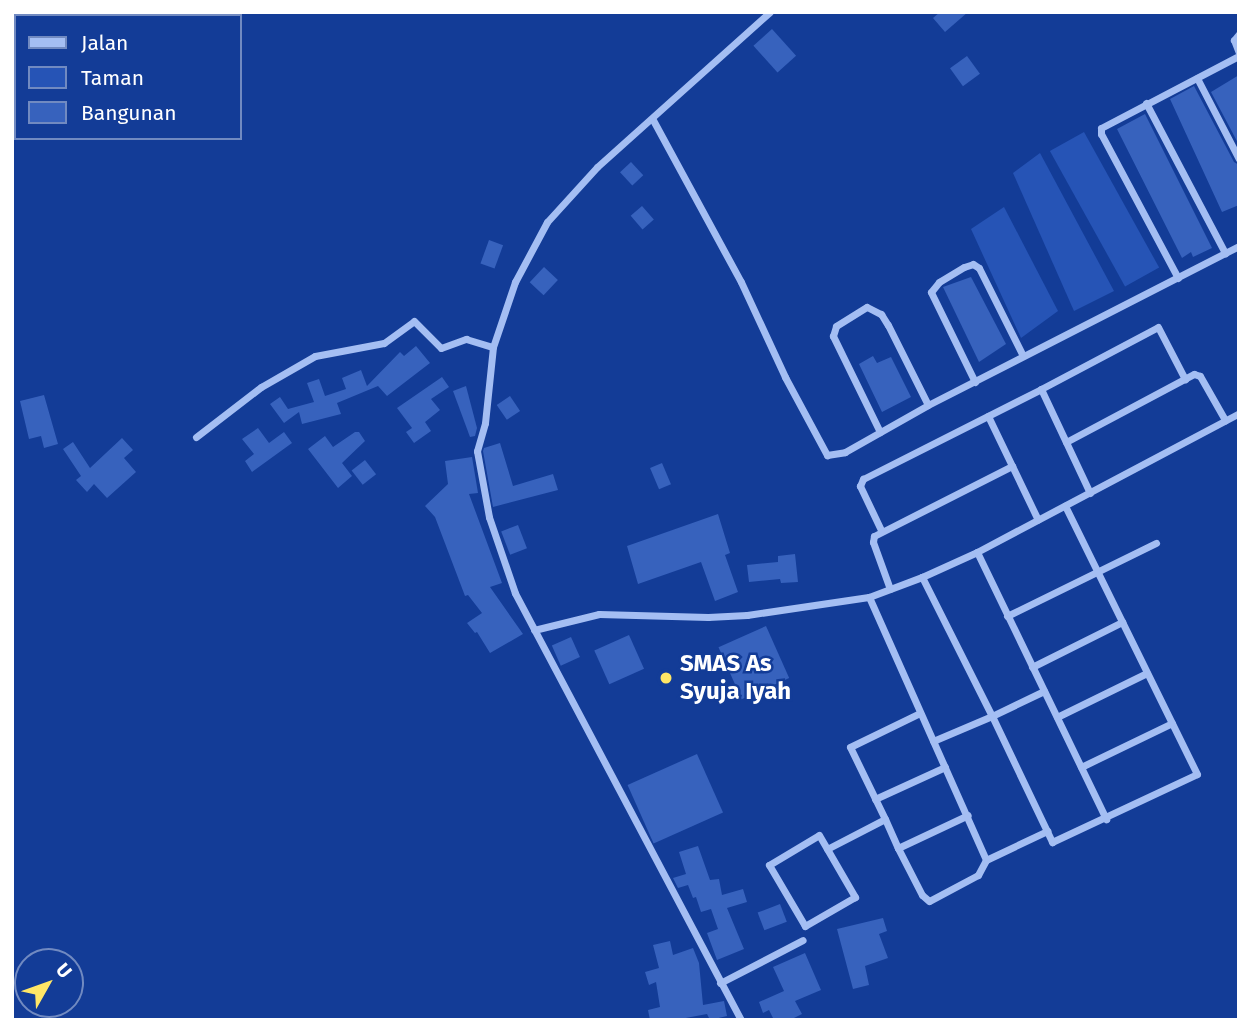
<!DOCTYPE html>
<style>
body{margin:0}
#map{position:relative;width:1251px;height:1032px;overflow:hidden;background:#133c97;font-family:"Fira Sans",sans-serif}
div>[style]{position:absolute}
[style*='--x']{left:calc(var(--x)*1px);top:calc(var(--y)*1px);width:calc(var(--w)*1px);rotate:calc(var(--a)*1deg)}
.green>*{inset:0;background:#2654b6;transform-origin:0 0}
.river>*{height:21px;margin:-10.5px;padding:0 10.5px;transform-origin:10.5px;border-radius:10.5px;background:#203e83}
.building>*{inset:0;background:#3762bd;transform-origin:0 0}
.minor>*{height:7px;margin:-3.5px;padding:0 3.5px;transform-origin:3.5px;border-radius:3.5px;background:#a4bef3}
.dots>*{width:19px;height:19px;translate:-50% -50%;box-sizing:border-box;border:4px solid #133c97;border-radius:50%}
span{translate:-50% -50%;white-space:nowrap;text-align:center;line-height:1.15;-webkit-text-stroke:5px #133c97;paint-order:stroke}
.poi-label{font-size:24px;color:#fff;font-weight:700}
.left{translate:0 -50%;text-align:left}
.frame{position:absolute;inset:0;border:14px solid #fff;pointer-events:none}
.legend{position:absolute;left:14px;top:14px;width:228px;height:126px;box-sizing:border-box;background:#133c97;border:2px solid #718ac1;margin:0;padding:9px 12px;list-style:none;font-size:21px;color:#fff}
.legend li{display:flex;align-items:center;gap:14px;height:35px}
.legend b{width:35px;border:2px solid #718ac1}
.north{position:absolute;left:14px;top:948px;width:70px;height:70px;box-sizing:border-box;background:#133c97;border:2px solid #718ac1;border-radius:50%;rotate:50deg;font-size:19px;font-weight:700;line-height:28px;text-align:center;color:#fff}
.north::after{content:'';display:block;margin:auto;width:24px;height:32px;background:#ffe666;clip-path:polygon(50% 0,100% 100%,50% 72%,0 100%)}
</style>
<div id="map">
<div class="green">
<div style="left:1084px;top:132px;width:155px;height:39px;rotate:61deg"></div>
<div style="clip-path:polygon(1040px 153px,1114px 291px,1074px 311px,1013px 173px)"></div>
<div style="clip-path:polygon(1004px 207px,1058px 311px,1021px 338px,971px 229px)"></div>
</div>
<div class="river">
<div style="--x:39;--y:16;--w:6;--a:-45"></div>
<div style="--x:12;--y:37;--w:5;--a:-37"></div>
</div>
<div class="building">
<div style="clip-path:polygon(940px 12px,968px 12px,945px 32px,933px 18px)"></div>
<div style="left:772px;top:29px;width:36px;height:25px;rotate:48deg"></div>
<div style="left:967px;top:56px;width:22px;height:21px;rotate:54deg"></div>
<div style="clip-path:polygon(1239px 75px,1239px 145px,1211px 92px)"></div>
<div style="clip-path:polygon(1194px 86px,1234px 162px,1239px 165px,1239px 205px,1222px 212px,1170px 99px)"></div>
<div style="clip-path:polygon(1145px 114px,1212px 248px,1193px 257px,1191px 252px,1182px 258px,1117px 129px)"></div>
<div style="left:631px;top:162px;width:18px;height:15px;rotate:47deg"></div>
<div style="left:642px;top:206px;width:18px;height:15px;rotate:49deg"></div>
<div style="left:489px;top:240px;width:15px;height:25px;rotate:20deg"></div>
<div style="left:544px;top:267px;width:19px;height:21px;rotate:43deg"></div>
<div style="clip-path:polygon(971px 277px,1006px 344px,979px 362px,943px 287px)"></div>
<div style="clip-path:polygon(416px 346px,430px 363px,387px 396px,378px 386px,337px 403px,341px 414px,302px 424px,299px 412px,284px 423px,270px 404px,280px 397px,288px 409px,314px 402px,307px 383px,319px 379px,325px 396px,346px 389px,342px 378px,361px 370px,367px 386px,400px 352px,404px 356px)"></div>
<div style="clip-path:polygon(873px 356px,877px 363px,891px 357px,911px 397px,882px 412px,859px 364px)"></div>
<div style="clip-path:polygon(442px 377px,449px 387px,431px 399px,440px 410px,425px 422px,431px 431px,414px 443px,406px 432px,412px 428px,397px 408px)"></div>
<div style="clip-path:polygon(466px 386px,477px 428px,475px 436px,470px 437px,453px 391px)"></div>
<div style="clip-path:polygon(44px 395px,58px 444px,44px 448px,41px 436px,29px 439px,20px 401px)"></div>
<div style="left:510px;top:396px;width:18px;height:16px;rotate:56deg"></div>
<div style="clip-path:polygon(258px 428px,269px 443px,284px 432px,292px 443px,252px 472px,245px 461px,254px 454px,242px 439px)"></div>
<div style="clip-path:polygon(355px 432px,359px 432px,365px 441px,342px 463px,352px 476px,338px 488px,308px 449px,325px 436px,333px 447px)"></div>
<div style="clip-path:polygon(122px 438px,133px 450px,124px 458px,136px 472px,107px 498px,94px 484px,87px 492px,76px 480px,81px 476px,63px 449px,73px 442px,90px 468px)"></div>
<div style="clip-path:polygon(500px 443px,513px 486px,553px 474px,558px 490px,493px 507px,483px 451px,484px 448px)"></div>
<div style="clip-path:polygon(472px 457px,478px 493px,469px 494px,502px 583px,490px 587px,523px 634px,490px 653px,477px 632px,475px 633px,467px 623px,482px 613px,468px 595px,465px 596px,435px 517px,425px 506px,448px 484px,445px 461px)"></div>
<div style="left:365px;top:460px;width:18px;height:17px;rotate:52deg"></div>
<div style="left:662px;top:463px;width:23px;height:13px;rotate:67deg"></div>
<div style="clip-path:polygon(718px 514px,730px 553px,725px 555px,738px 592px,715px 601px,701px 562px,638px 584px,627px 546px)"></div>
<div style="left:518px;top:525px;width:25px;height:18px;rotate:69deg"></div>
<div style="clip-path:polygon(795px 554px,798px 582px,781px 583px,780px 579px,749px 582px,747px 565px,778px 562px,778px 556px)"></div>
<div style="left:766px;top:626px;width:57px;height:52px;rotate:66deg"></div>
<div style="left:629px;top:635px;width:37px;height:38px;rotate:66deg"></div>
<div style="left:571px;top:637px;width:22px;height:21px;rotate:66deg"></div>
<div style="left:697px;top:754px;width:64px;height:76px;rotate:66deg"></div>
<div style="clip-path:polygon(698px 846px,710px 880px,719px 879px,722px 895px,743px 889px,747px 902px,727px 908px,744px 949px,717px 960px,707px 933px,718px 929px,711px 909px,701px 912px,696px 897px,693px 898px,688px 885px,678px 888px,673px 878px,686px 874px,679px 852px)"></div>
<div style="left:780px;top:904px;width:19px;height:24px;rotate:69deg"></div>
<div style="clip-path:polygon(883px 918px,887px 931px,879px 934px,888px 958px,865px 966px,869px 985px,853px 989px,837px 929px)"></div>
<div style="clip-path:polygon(670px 941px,673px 955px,693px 948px,699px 963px,703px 1005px,724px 1001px,727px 1016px,710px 1020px,707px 1014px,675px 1020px,650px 1020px,648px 1010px,660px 1007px,656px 982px,649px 985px,645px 972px,659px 968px,653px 945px)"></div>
<div style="clip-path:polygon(805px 953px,821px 990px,795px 1001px,802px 1014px,790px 1020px,774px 1020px,769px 1010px,763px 1013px,759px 1002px,784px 991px,773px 967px)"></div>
</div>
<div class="minor">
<div style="--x:1239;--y:34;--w:8;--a:130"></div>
<div style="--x:1234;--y:40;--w:14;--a:69"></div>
<div style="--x:1197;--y:78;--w:91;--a:62.6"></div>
<div style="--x:1146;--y:103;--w:170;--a:62.2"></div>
<div style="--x:653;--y:120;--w:184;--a:61.5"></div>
<div style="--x:741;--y:282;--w:105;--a:65.1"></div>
<div style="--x:785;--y:377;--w:89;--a:61.7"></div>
<div style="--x:827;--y:455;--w:18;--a:-9"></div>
<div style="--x:845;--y:452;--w:95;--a:-29.5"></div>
<div style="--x:928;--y:405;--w:349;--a:-27.1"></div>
<div style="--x:1178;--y:278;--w:163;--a:-118.1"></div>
<div style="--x:1101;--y:134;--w:6;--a:-90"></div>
<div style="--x:1101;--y:128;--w:156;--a:-27.6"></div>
<div style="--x:975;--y:382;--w:100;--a:-116.1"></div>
<div style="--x:931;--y:292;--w:13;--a:-51"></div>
<div style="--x:939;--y:282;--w:29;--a:-31"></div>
<div style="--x:964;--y:267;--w:9;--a:-18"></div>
<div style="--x:973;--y:264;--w:7;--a:34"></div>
<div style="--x:979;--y:268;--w:98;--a:63.4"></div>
<div style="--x:1041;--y:389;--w:132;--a:-27.9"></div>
<div style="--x:1158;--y:327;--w:59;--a:62.6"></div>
<div style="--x:988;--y:416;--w:115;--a:64.3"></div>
<div style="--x:880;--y:432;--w:107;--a:-116.1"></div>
<div style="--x:833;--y:336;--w:10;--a:-73"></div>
<div style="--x:836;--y:326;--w:36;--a:-32"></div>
<div style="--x:867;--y:307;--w:16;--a:27"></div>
<div style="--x:881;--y:314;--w:13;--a:58"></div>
<div style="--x:888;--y:325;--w:89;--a:63.4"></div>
<div style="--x:196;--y:437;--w:82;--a:-37.6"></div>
<div style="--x:261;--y:387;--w:62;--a:-29.9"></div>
<div style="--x:315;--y:356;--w:70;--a:-10.7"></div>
<div style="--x:384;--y:343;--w:37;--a:-36"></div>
<div style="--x:414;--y:321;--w:38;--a:45"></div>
<div style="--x:441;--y:348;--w:27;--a:-20"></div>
<div style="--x:466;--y:339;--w:28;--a:17"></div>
<div style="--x:1066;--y:442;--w:145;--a:-28"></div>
<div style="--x:1194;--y:374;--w:6;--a:18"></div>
<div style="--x:1200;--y:376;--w:51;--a:60.4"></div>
<div style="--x:881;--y:530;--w:49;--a:-115.5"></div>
<div style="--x:860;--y:486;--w:8;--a:-67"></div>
<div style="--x:863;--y:479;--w:199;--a:-26.8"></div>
<div style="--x:1041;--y:389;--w:115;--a:64.8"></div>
<div style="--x:977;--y:552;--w:297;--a:64.2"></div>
<div style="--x:922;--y:577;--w:156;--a:63.3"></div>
<div style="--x:992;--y:716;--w:64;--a:157"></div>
<div style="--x:890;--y:589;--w:50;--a:-109.9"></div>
<div style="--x:873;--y:542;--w:6;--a:-81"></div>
<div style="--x:874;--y:536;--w:155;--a:-26.9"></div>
<div style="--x:869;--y:597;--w:288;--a:66"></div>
<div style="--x:986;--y:860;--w:17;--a:118"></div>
<div style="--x:978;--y:875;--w:55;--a:152"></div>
<div style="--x:929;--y:901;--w:9;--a:-139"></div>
<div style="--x:922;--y:895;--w:53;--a:-117.1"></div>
<div style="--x:1007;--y:616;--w:166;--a:-26.1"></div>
<div style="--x:534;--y:630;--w:67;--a:-13.8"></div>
<div style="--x:599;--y:614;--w:109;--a:1.6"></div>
<div style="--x:708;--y:617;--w:39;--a:-3"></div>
<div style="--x:747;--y:615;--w:123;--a:-8.4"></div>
<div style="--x:869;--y:597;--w:57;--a:-20.7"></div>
<div style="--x:922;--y:577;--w:60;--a:-24.4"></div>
<div style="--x:977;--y:552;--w:297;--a:-27.9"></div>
<div style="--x:1032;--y:667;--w:101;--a:-26.6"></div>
<div style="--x:1044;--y:691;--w:58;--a:154.3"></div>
<div style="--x:992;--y:716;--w:140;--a:64.5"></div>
<div style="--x:1052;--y:842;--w:160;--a:-25.1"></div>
<div style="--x:1197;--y:774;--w:299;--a:-116.2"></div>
<div style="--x:1057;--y:717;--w:100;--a:-26.1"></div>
<div style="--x:1081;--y:767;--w:101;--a:-25.8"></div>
<div style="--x:875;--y:799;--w:77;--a:-24.6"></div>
<div style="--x:885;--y:819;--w:80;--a:-115.9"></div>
<div style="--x:850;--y:747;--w:78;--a:-25.9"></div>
<div style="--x:819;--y:835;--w:72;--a:59.9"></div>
<div style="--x:855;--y:897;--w:58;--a:149.9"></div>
<div style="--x:805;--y:926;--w:71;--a:-120.5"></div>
<div style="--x:769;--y:865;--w:58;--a:-31"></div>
<div style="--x:827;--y:849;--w:65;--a:-27.3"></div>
<div style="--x:885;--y:819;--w:32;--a:66"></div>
<div style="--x:898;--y:848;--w:77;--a:-25.2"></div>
<div style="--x:986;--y:860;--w:68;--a:-25.4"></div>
<div style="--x:720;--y:983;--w:93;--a:-27.4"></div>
<div style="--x:741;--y:1020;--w:483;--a:-117.9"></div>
<div style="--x:515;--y:593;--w:80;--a:-108.9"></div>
<div style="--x:489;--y:517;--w:67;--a:-100.3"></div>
<div style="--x:477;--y:451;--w:29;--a:-74"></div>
<div style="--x:485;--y:423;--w:76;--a:-84"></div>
<div style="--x:493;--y:347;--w:69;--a:-71.3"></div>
<div style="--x:515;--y:282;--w:68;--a:-61.9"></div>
<div style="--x:547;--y:222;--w:74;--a:-47.7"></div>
<div style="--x:597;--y:167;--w:232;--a:-41.9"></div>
</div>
<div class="dots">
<div style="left:666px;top:678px;background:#ffe666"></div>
</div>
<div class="poi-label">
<span class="left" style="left:680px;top:678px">SMAS As<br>Syuja Iyah</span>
</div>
<div class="frame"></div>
<ul class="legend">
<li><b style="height:9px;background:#a4bef3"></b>Jalan</li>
<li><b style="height:19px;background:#2654b6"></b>Taman</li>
<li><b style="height:19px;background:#3762bd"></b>Bangunan</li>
</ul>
<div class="north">U</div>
</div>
